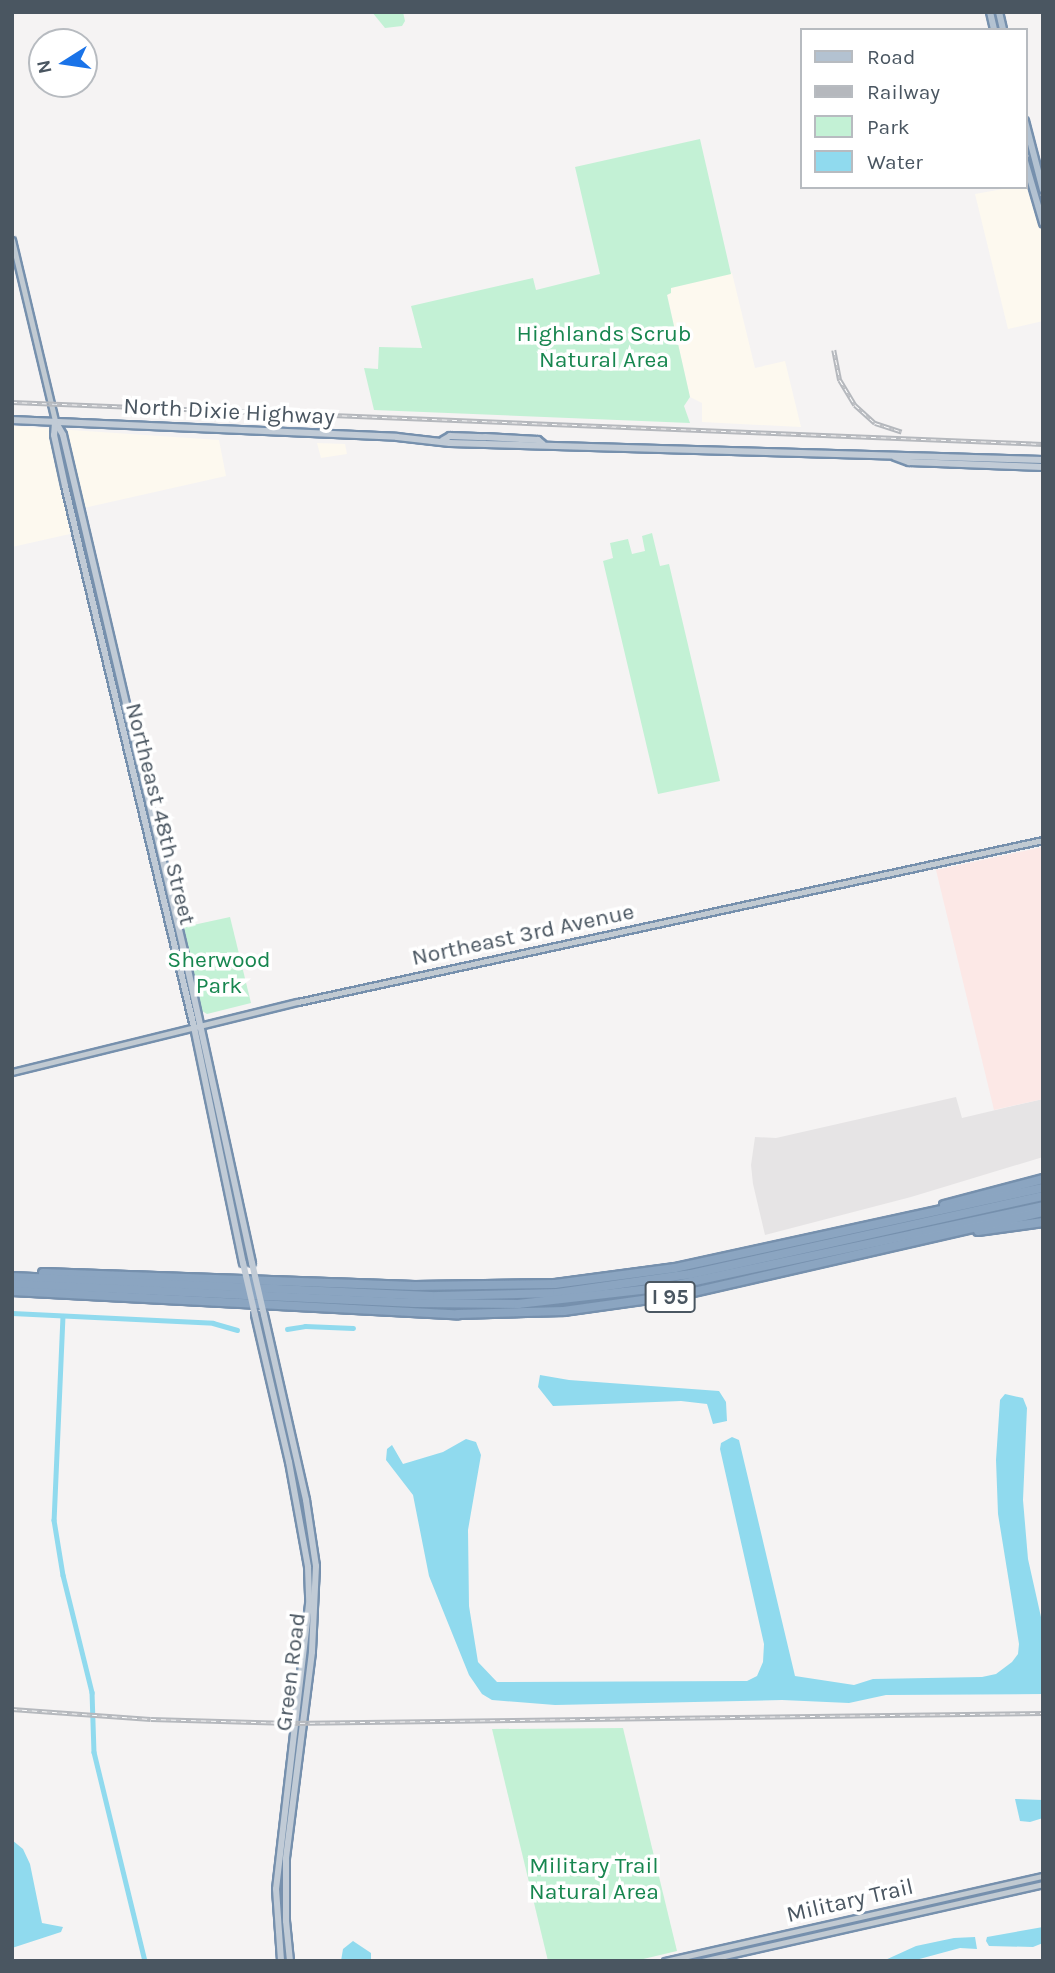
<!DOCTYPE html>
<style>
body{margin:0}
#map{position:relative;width:1055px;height:1973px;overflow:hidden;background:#f5f3f3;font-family:Karla,sans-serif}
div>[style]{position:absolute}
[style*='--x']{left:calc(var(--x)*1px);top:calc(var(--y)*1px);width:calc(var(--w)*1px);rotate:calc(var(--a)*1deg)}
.commercial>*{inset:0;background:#fdf9ef}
.education>*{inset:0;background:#e6e4e5}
.medical>*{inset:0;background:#fce8e6}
.green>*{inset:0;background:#c3f1d5}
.water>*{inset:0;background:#90daee}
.canal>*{height:4.5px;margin:-2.25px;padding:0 2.25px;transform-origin:2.25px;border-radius:2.25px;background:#90daee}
.roads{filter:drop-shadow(2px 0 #7690ad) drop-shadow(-2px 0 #7690ad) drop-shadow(0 2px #7690ad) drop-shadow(0 -2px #7690ad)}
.tertiary>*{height:5px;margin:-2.5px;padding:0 2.5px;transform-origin:2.5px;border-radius:2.5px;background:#c1cad2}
.secondary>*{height:6px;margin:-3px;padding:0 3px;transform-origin:3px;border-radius:3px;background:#c1cbd6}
.primary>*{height:6px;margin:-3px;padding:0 3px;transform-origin:3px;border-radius:3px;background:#b3c2d1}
.motorway>*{height:8px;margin:-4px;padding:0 4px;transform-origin:4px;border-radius:4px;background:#8ba5c1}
.rail>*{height:4.5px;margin-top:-2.25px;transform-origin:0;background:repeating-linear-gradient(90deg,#fff 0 5px,#b5b8bd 0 10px);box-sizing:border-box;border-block:2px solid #b5b8bd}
.secondary-bridge>*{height:6px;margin:-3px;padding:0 3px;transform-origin:3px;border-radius:3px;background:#c1cbd6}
span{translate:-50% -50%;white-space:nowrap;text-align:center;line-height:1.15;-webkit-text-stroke:7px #fff;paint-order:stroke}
.shield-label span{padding:2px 5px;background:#fff;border:2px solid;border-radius:5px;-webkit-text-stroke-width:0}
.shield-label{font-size:21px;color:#4a5661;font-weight:700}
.park-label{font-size:23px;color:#17864f}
.street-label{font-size:23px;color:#4a5661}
.frame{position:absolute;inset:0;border:14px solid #4a5661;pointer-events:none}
.legend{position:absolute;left:800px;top:28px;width:228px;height:161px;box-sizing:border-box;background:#fff;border:2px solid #b7bbc0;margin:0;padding:9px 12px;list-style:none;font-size:21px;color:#4a5661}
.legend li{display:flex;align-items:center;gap:14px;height:35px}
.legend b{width:35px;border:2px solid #b7bbc0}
.north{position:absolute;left:28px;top:28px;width:70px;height:70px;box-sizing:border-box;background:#fff;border:2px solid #b7bbc0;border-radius:50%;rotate:258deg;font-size:19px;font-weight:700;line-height:28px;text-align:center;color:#4a5661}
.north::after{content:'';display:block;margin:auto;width:24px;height:32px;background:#1a73e8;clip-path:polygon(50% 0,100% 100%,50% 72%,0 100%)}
</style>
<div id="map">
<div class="commercial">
<div style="clip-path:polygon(1025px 185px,1043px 189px,1043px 321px,1008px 329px,975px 194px)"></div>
<div style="clip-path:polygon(732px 273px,755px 368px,785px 361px,801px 427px,702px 422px,702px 403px,690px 397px,667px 294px,670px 288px)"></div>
<div style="clip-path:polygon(12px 426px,219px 440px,226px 476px,66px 512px,70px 534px,12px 547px)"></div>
<div style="clip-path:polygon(317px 443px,345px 444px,347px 454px,321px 458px)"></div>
</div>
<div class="education">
<div style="clip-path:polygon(956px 1097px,962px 1118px,1043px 1099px,1043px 1157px,911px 1197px,765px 1235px,753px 1184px,751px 1165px,755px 1137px,776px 1138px)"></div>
</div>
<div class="medical">
<div style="clip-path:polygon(1043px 847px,1043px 1099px,994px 1110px,936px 870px)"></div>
</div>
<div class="green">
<div style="clip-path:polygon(372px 12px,403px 12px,405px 21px,402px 26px,385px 28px)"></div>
<div style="clip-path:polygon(700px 139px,731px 274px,671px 288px,671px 293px,667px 295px,690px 397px,684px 406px,690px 423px,374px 410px,364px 368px,378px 369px,379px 347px,422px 348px,411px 306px,533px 278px,536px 290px,600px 274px,575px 167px)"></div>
<div style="clip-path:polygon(652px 533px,660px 566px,669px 564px,720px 781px,658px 794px,603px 561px,613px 558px,610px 543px,628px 539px,632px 554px,645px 551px,642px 536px)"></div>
<div style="clip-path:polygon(230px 917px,251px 1003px,207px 1014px,202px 1011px,184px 927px)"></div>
<div style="clip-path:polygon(623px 1728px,677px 1951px,635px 1961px,548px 1961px,492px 1729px)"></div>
</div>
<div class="water">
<div style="clip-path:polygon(540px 1375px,569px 1380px,719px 1391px,726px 1402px,727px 1421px,713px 1424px,707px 1404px,681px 1401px,553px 1406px,538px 1387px)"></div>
<div style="clip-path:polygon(1005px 1394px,1023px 1398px,1027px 1408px,1023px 1500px,1028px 1559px,1043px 1626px,1043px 1694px,886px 1695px,849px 1703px,782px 1700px,555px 1705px,492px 1700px,482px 1694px,469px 1675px,429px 1576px,413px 1495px,386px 1460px,387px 1449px,392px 1445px,403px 1464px,443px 1452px,466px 1439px,476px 1442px,481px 1455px,468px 1530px,469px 1606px,478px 1662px,497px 1682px,747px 1681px,757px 1676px,763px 1662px,764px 1644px,720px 1449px,721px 1443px,732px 1437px,739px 1440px,795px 1676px,854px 1685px,873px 1679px,982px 1677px,996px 1674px,1012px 1662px,1018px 1654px,1019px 1644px,998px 1514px,996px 1460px,1000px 1400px)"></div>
<div style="clip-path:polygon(1015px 1799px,1043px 1800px,1043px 1818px,1030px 1822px,1020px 1821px)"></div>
<div style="clip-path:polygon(12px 1840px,23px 1849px,30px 1864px,42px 1923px,63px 1927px,61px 1932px,12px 1948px)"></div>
<div style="clip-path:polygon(1043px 1927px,1043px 1943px,1033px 1947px,989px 1946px,986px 1941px,987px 1937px)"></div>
<div style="clip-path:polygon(975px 1937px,977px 1949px,960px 1948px,912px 1961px,883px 1961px,916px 1946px,954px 1938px)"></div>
<div style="clip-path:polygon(353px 1941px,371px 1953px,371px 1961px,341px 1961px,343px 1949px)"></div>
</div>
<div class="canal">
<div style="--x:12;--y:1313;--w:201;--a:2.8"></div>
<div style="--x:213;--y:1323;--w:25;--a:16"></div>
<div style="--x:63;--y:1316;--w:204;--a:92.5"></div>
<div style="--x:54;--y:1520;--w:56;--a:80.7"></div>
<div style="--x:63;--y:1575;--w:121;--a:76.1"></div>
<div style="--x:92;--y:1692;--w:60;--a:88.1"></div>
<div style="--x:94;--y:1752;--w:215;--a:76.3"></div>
<div style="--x:287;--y:1329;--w:18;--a:-9"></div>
<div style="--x:305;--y:1326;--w:48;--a:2.4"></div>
</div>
<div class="roads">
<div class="tertiary">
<div style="--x:12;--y:240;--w:186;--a:76.6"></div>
<div style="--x:12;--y:1072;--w:294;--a:-13.8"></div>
<div style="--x:298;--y:1002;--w:762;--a:-12.27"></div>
<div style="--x:665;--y:1961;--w:387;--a:-12.7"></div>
<div style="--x:702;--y:1961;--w:350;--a:-12.7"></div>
</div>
<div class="secondary">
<div style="--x:12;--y:420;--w:385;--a:2.5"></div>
<div style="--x:397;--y:437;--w:53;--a:6.5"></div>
<div style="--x:450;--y:443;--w:593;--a:1.64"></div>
<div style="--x:55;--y:421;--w:16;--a:60"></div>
<div style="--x:63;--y:435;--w:530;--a:76.8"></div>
<div style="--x:184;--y:951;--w:319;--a:77.7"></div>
<div style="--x:55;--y:422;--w:13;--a:94"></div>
<div style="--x:54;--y:435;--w:52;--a:77.8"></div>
<div style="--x:65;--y:486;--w:556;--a:76.59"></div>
<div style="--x:194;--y:1027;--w:241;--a:78.3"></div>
<div style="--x:443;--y:440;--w:8;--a:-30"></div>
<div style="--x:450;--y:436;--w:35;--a:2"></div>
<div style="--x:485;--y:437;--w:53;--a:3.2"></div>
<div style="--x:538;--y:440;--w:6;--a:39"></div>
<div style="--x:895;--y:457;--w:15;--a:20"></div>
<div style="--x:909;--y:462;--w:134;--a:2.1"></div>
<div style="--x:255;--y:1315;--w:151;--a:77"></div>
<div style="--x:289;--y:1462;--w:107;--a:79.7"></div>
<div style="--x:308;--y:1567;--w:37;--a:88"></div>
<div style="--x:309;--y:1604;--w:287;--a:96.6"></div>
<div style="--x:276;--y:1889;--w:72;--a:86"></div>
<div style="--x:264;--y:1315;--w:190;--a:77.2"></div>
<div style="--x:306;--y:1500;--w:67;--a:81.4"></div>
<div style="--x:316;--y:1566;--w:86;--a:92.7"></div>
<div style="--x:312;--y:1652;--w:209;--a:97.2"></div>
<div style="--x:286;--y:1859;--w:62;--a:90"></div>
<div style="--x:286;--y:1921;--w:40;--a:84.3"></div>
</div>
<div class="primary">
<div style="--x:990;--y:12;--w:18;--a:77"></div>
<div style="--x:999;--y:12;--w:18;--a:77"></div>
<div style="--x:1025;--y:121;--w:71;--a:75.4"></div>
<div style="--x:1025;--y:161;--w:65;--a:73.8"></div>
</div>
<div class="motorway">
<div style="--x:944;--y:1205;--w:102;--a:-14.7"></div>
<div style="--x:978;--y:1231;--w:66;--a:-7.9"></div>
<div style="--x:914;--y:1234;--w:132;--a:-12.2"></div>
<div style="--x:43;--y:1273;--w:372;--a:2"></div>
<div style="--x:415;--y:1286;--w:140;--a:-0.8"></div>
<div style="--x:555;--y:1284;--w:121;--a:-7.6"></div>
<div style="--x:675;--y:1268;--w:377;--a:-12.3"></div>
<div style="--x:12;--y:1277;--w:425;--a:2.6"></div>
<div style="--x:437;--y:1296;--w:120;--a:-1.4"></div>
<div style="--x:557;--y:1293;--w:135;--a:-8.1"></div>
<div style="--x:691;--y:1274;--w:361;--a:-12.5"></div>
<div style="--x:12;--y:1284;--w:402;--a:2.7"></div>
<div style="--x:414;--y:1303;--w:104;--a:0.6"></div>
<div style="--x:518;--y:1304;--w:150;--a:-6.5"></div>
<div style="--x:667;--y:1287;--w:257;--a:-12.1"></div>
<div style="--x:12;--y:1291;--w:447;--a:3"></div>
<div style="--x:458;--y:1314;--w:106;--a:-1.6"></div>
<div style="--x:564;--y:1311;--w:122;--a:-8"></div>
<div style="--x:685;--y:1294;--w:367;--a:-12.9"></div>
</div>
</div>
<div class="rail">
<div style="--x:834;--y:350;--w:31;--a:79"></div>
<div style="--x:840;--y:380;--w:29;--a:59"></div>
<div style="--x:855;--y:405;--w:27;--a:42"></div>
<div style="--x:875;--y:423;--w:28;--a:18"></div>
<div style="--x:12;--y:402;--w:1032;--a:2.33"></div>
<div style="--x:12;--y:1709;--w:139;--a:4.1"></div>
<div style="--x:151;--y:1719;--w:139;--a:1.6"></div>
<div style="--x:290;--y:1723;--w:753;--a:-0.76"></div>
</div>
<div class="secondary-bridge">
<div style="--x:243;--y:1263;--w:53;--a:77"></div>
<div style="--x:252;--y:1263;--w:53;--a:77"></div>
</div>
<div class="shield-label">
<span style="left:670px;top:1297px">I 95</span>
</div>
<div class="park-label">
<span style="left:604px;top:347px">Highlands Scrub<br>Natural Area</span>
<span style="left:219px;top:973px">Sherwood<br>Park</span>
<span style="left:594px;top:1879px">Military Trail<br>Natural Area</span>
</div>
<div class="street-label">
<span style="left:229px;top:412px;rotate:3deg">North Dixie Highway</span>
<span style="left:160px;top:814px;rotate:76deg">Northeast 48th Street</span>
<span style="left:523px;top:935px;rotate:-12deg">Northeast 3rd Avenue</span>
<span style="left:291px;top:1672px;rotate:-83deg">Green Road</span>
<span style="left:850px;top:1901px;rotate:-13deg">Military Trail</span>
</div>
<div class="frame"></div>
<ul class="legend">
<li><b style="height:9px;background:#b3c2d1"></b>Road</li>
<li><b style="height:9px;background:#b5b8bd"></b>Railway</li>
<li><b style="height:19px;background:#c3f1d5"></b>Park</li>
<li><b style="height:19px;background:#90daee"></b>Water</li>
</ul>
<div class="north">N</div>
</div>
